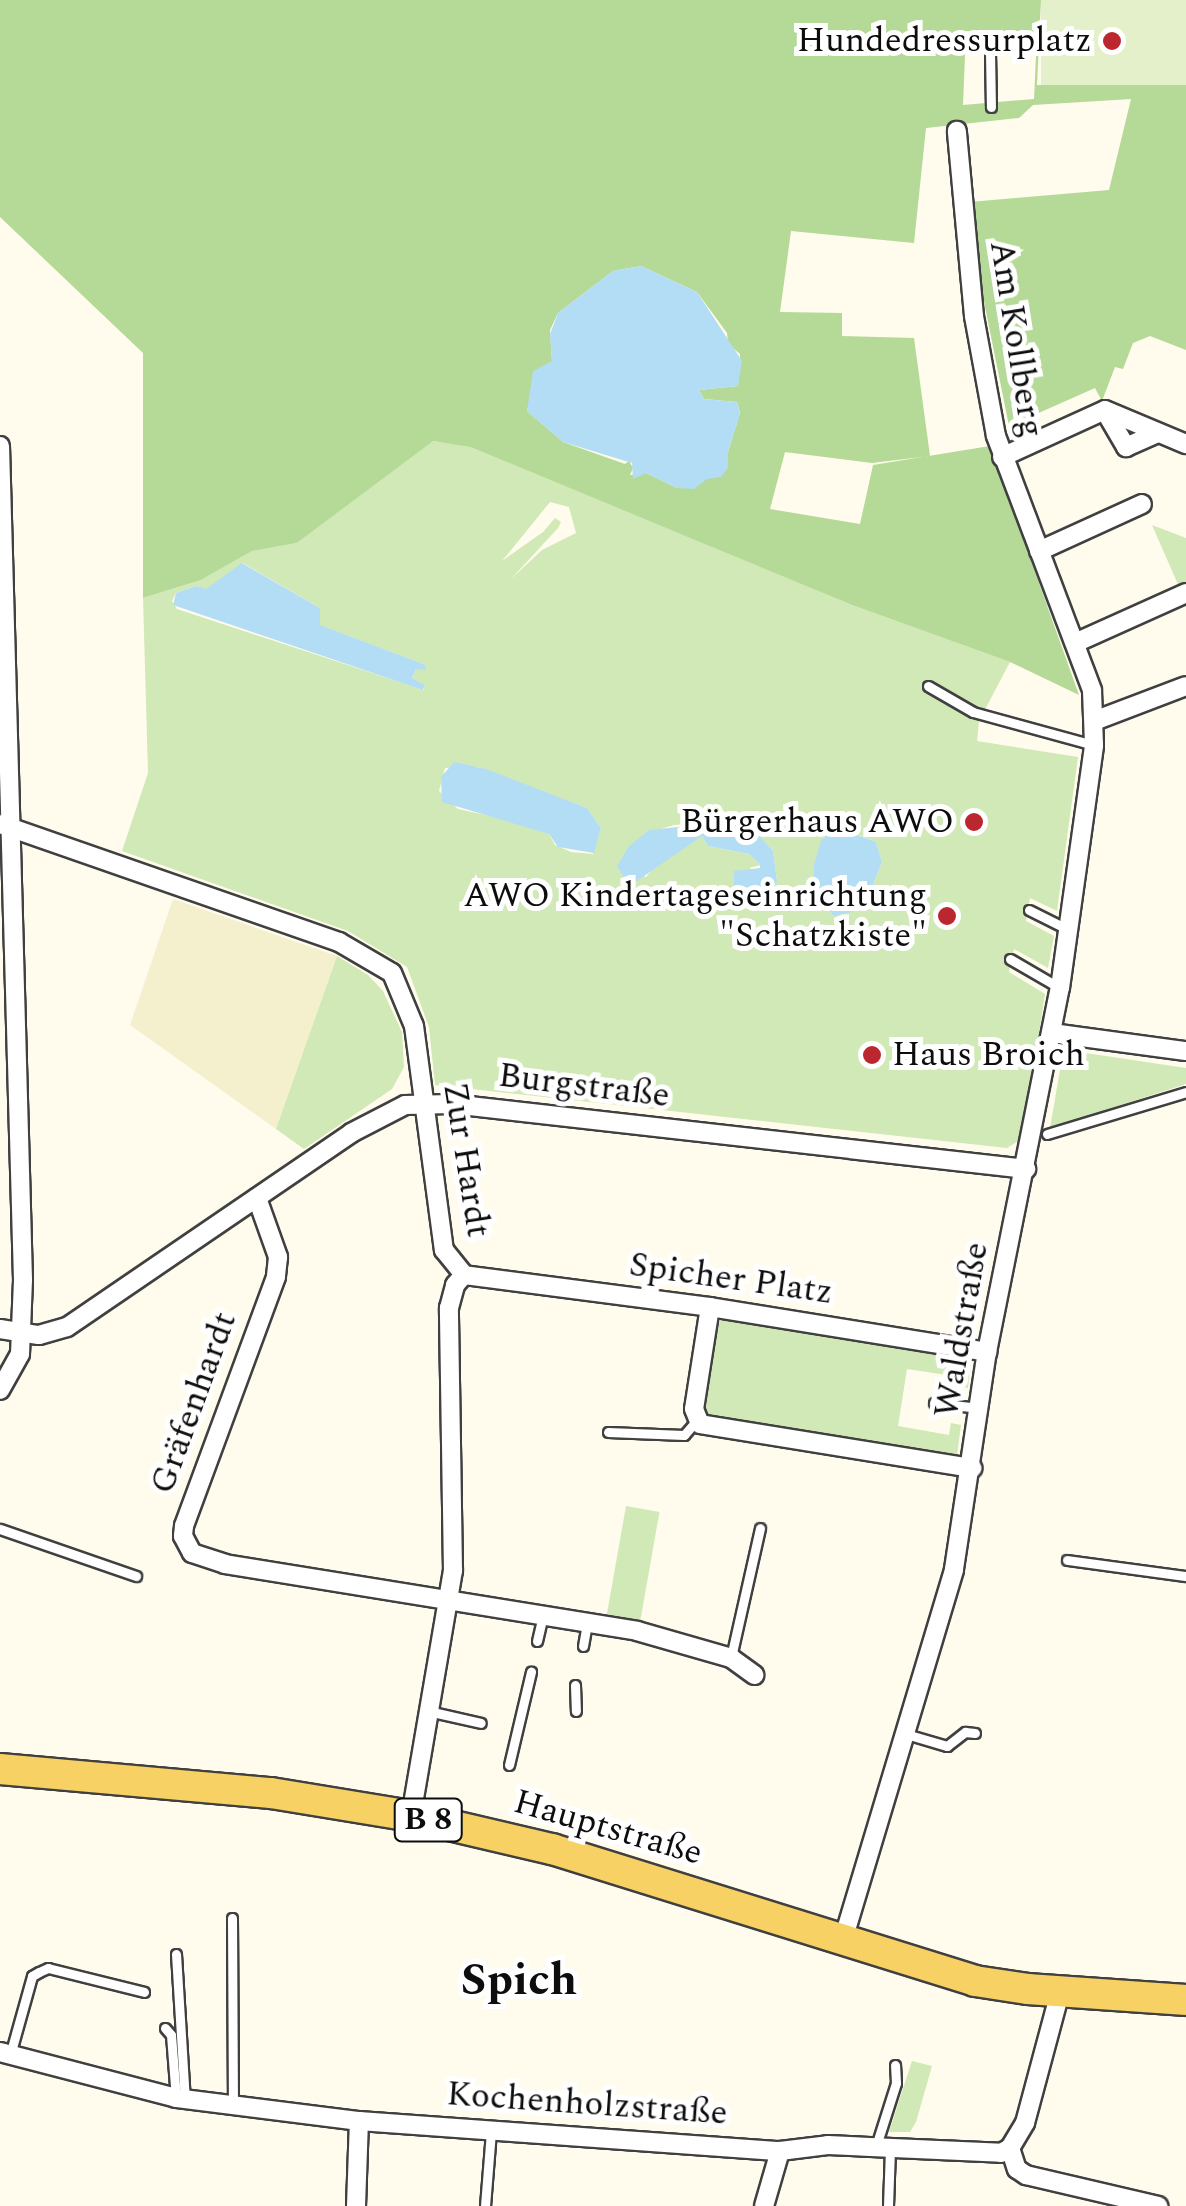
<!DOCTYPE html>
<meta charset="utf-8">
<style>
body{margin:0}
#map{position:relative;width:1186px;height:2206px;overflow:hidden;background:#fffbed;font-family:Spectral,serif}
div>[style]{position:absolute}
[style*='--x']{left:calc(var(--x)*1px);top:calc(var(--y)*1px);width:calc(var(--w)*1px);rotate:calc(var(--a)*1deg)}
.farmland>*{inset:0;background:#f4f0cd}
.green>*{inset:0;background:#d1e9b7;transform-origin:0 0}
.forest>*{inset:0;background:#b5d996}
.pitch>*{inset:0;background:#e3f0c9;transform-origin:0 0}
.water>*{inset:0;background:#b2ddf5}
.roads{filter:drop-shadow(2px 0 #404040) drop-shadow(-2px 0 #404040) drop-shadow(0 2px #404040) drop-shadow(0 -2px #404040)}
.service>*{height:9px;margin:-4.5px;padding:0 4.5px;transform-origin:4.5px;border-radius:4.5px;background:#fff}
.minor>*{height:18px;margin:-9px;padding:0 9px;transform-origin:9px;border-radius:9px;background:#fff}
.primary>*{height:30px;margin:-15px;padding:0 15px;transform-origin:15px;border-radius:15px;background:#f7d164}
.dots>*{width:28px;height:28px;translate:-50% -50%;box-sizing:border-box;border:5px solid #fff;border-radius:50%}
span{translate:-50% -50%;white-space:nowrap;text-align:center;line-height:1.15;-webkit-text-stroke:10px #fff;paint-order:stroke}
.shield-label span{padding:2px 8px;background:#fff;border:2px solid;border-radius:8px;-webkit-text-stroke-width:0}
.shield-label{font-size:32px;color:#0d0d0d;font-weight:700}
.poi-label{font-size:35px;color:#0d0d0d}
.right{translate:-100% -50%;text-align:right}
.left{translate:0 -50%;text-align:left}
.street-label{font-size:35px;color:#0d0d0d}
.district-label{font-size:45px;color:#0d0d0d;font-weight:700}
</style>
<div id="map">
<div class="farmland">
<div style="clip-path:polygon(173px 899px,337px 956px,276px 1129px,130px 1025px)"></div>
</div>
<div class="green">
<div style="clip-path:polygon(evenodd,432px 441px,471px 446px,852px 605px,1010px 662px,979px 721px,977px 741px,1078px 757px,1057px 911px,1030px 898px,1026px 921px,1054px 936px,1048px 968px,1014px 949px,1009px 972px,1045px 994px,1023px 1136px,1015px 1143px,1007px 1148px,435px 1085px,429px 1027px,407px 967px,348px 931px,122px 851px,148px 773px,143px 598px,201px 580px,252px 551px,297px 543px,432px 441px,550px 502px,569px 507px,576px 533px,542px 550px,511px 579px,558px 528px,561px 522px,555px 518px,543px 532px,502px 561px,550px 502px,432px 441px,243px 563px,320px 608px,319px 625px,426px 665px,416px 669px,412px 678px,424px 685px,424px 690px,177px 609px,172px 601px,176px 593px,196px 586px,206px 590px,243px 563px,432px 441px,478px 767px,587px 808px,601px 828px,593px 854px,571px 852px,555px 845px,549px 834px,513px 821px,458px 809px,439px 791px,445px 768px,478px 767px,432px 441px,714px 822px,758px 834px,773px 851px,777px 880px,749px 868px,761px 865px,749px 854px,708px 846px,702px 836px,659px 862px,646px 877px,618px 865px,644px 834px,674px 825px,714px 822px,432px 441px,841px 828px,876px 842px,882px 862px,866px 902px,833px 916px,814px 891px,814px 864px,825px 834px,841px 828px)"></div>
<div style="clip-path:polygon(1152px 525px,1186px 538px,1186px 587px,1180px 589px)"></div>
<div style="clip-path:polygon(337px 956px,368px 975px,383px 991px,402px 1032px,404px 1067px,392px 1089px,304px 1149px,276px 1129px)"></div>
<div style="clip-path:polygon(1079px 1052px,1186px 1068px,1186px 1084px,1050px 1128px,1061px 1064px)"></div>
<div style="clip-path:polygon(729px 1319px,971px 1361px,968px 1388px,959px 1386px,960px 1377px,907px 1369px,898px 1426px,949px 1435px,951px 1423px,961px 1425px,957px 1455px,704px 1415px,715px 1329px,720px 1321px)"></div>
<div style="left:626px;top:1506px;width:34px;height:110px;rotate:10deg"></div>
<div style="clip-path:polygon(912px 2061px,932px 2066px,916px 2122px,910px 2132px,889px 2132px)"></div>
</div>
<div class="forest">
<div style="clip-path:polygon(evenodd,0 0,1041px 0,1037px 85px,1186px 83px,1186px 350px,1150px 336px,1133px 343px,1123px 369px,1115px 367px,1102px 401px,1095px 388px,1009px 426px,974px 252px,970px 202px,1109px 190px,1131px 99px,1033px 105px,1019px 118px,926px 128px,914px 243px,791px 231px,780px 312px,842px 313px,842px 336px,914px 338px,930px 456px,872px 463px,785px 452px,770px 509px,860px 524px,873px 465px,990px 446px,1079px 695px,1010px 662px,852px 605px,471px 447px,433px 441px,297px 543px,252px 551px,201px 580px,143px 598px,143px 353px,0 217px,0 0,966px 31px,1037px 35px,1034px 99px,963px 105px,966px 31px,0 0,641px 266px,697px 292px,727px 333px,728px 344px,740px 354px,738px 386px,699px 390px,704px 399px,737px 402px,740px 413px,728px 452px,677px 488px,646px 473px,630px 475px,633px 468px,629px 461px,625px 464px,563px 442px,527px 411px,531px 395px,552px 361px,550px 330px,558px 313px,613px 271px,641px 266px)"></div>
</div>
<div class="pitch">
<div style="left:1041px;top:0;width:145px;height:85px"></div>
</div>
<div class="water">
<div style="clip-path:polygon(641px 266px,697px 292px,742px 361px,738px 386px,699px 390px,704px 399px,737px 402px,740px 414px,728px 452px,728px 468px,721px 477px,707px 479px,694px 489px,677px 488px,646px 473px,633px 479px,632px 463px,563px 442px,527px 411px,533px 371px,552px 361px,550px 334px,558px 313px,613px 271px)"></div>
<div style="clip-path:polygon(242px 563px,320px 608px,320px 625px,426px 665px,425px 670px,416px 669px,412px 678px,425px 685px,423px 690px,173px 605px,176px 593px,196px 586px,206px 589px)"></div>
<div style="clip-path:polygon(454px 762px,486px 769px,587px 808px,601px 828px,594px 853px,558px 847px,549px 834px,442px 802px,441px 777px)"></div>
<div style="clip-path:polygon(726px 822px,758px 834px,773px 851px,777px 880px,773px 889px,734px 887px,734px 871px,760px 868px,760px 864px,749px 854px,708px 846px,702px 836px,637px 881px,625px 879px,617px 866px,629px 846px,649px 830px)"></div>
<div style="clip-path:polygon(834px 826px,876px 842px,882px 862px,866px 902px,852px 912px,833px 916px,814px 891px,814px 864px,821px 841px)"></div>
</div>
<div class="roads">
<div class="service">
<div style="--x:990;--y:52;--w:55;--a:89"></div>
<div style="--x:928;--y:686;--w:52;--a:30"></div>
<div style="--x:973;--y:712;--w:125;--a:15.3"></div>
<div style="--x:1029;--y:910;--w:42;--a:26.6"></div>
<div style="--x:1010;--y:959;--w:58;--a:30.1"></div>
<div style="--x:1047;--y:1134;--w:145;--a:-16.8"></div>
<div style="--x:934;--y:1403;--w:46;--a:6.2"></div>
<div style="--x:608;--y:1432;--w:76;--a:2.3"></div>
<div style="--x:684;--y:1435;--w:18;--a:-49"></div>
<div style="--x:0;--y:1529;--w:144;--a:19.1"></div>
<div style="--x:1067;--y:1560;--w:120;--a:7.7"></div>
<div style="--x:537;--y:1641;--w:26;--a:-77"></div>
<div style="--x:583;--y:1646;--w:22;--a:-80"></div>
<div style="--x:731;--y:1657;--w:132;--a:-77.3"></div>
<div style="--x:575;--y:1685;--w:26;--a:88"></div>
<div style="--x:428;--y:1711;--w:54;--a:12.8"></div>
<div style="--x:906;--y:1734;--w:43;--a:16.3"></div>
<div style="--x:947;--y:1746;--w:23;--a:-38"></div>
<div style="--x:965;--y:1732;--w:10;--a:6"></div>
<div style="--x:509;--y:1765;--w:96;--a:-76.7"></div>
<div style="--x:232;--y:1918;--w:186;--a:89.7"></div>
<div style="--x:176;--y:1954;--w:146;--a:86.5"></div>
<div style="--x:165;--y:2028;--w:9;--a:49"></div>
<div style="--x:171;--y:2035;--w:63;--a:85.5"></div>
<div style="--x:10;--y:2055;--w:82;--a:-74.4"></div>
<div style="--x:32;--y:1976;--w:8;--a:-30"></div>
<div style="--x:39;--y:1972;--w:10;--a:-24"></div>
<div style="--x:48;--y:1968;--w:99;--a:14"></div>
<div style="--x:876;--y:2146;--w:66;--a:-72.4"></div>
<div style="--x:896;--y:2083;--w:18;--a:-93"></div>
<div style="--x:485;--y:2206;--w:74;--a:-85.4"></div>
<div style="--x:888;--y:2206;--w:57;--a:-88"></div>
</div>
<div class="minor">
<div style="--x:1105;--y:411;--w:42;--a:59.7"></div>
<div style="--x:1126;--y:447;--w:34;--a:-24"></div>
<div style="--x:0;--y:446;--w:834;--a:88.42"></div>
<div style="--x:23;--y:1280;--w:74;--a:92.3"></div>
<div style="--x:20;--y:1354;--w:41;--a:119.1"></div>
<div style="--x:1002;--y:457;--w:113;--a:-24.5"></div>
<div style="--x:1105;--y:410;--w:88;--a:22.8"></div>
<div style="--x:1039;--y:551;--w:113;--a:-24.5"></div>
<div style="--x:1075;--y:643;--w:122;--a:-24.2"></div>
<div style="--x:1094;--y:721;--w:98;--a:-20.8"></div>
<div style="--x:0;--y:824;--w:359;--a:19.2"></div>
<div style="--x:339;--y:942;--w:61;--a:30.3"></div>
<div style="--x:392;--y:973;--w:57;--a:67.5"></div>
<div style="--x:414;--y:1026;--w:226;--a:82.4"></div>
<div style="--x:444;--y:1250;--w:32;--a:51"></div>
<div style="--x:1052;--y:1033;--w:135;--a:7.7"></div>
<div style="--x:257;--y:1198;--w:63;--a:70.4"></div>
<div style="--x:278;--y:1257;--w:20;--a:96"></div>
<div style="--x:276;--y:1277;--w:265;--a:110.3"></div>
<div style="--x:184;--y:1526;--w:10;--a:96"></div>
<div style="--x:183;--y:1536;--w:19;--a:62"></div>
<div style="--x:192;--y:1553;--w:35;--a:18"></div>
<div style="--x:225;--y:1564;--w:417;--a:9.2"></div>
<div style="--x:637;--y:1631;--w:98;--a:16"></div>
<div style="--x:731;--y:1658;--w:29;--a:36"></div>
<div style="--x:464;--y:1275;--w:248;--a:7.4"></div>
<div style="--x:710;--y:1307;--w:281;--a:9.2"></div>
<div style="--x:710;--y:1307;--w:103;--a:98.9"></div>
<div style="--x:694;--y:1409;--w:16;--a:68"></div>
<div style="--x:700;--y:1424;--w:276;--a:9.2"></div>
<div style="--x:0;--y:1329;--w:39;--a:9"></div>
<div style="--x:39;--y:1335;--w:29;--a:-16"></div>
<div style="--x:67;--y:1327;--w:344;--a:-34.3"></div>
<div style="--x:351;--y:1133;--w:61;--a:-27.4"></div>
<div style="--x:405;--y:1105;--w:47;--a:-1.2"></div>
<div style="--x:452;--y:1104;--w:578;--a:6.46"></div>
<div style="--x:411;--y:1816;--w:249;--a:-80.3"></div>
<div style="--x:453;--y:1571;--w:263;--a:-90.9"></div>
<div style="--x:449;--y:1308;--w:24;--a:-75"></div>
<div style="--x:455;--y:1285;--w:13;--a:-48"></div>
<div style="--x:843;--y:1940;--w:387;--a:-73.3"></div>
<div style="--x:954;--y:1569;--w:219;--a:-81.4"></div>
<div style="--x:987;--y:1352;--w:371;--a:-78.7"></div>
<div style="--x:1060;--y:988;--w:245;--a:-82"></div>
<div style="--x:1094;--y:745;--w:55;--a:-92.1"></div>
<div style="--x:1092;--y:690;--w:272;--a:-110.7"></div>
<div style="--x:996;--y:436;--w:122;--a:-100.4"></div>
<div style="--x:974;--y:316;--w:186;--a:-95.3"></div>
<div style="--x:0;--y:2052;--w:182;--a:14.6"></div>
<div style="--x:176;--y:2098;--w:184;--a:7.2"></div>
<div style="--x:359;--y:2121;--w:422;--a:4.1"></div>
<div style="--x:780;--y:2151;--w:48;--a:-7.1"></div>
<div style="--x:828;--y:2145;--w:173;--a:2.6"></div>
<div style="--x:1001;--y:2153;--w:10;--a:-29"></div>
<div style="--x:1010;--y:2148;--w:29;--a:-59"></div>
<div style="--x:1025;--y:2123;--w:136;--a:-75"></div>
<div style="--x:1010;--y:2148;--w:22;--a:72"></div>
<div style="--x:1017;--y:2169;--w:11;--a:34"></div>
<div style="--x:1026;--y:2175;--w:136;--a:13.2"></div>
<div style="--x:356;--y:2206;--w:85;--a:-88"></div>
<div style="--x:764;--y:2206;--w:57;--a:-73.8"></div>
</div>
<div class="primary">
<div style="--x:0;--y:1769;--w:272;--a:5.1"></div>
<div style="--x:271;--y:1793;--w:142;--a:9.3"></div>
<div style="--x:411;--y:1816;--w:145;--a:13.2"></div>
<div style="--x:552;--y:1849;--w:443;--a:17.3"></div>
<div style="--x:975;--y:1981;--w:54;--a:8.6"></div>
<div style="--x:1028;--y:1989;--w:158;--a:4"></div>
</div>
</div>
<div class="dots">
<div style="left:1112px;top:41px;background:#bb262f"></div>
<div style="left:974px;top:822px;background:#bb262f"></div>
<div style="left:947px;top:916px;background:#bb262f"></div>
<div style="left:872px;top:1055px;background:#bb262f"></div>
</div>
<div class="shield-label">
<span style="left:428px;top:1820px">B 8</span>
</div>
<div class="poi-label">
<span class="right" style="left:1092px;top:41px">Hundedressurplatz</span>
<span class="right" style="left:954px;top:822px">Bürgerhaus AWO</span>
<span class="right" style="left:927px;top:916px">AWO Kindertageseinrichtung<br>"Schatzkiste"</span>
<span class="left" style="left:892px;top:1055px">Haus Broich</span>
</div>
<div class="street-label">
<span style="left:1016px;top:339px;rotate:81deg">Am Kollberg</span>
<span style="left:584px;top:1086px;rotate:7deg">Burgstraße</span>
<span style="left:466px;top:1160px;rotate:81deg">Zur Hardt</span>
<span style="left:731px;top:1279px;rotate:8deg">Spicher Platz</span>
<span style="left:962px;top:1330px;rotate:-80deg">Waldstraße</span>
<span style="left:194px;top:1403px;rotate:-70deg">Gräfenhardt</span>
<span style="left:608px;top:1828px;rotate:16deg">Hauptstraße</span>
<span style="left:587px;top:2104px;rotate:4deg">Kochenholzstraße</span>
</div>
<div class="district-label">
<span style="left:519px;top:1981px">Spich</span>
</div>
</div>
